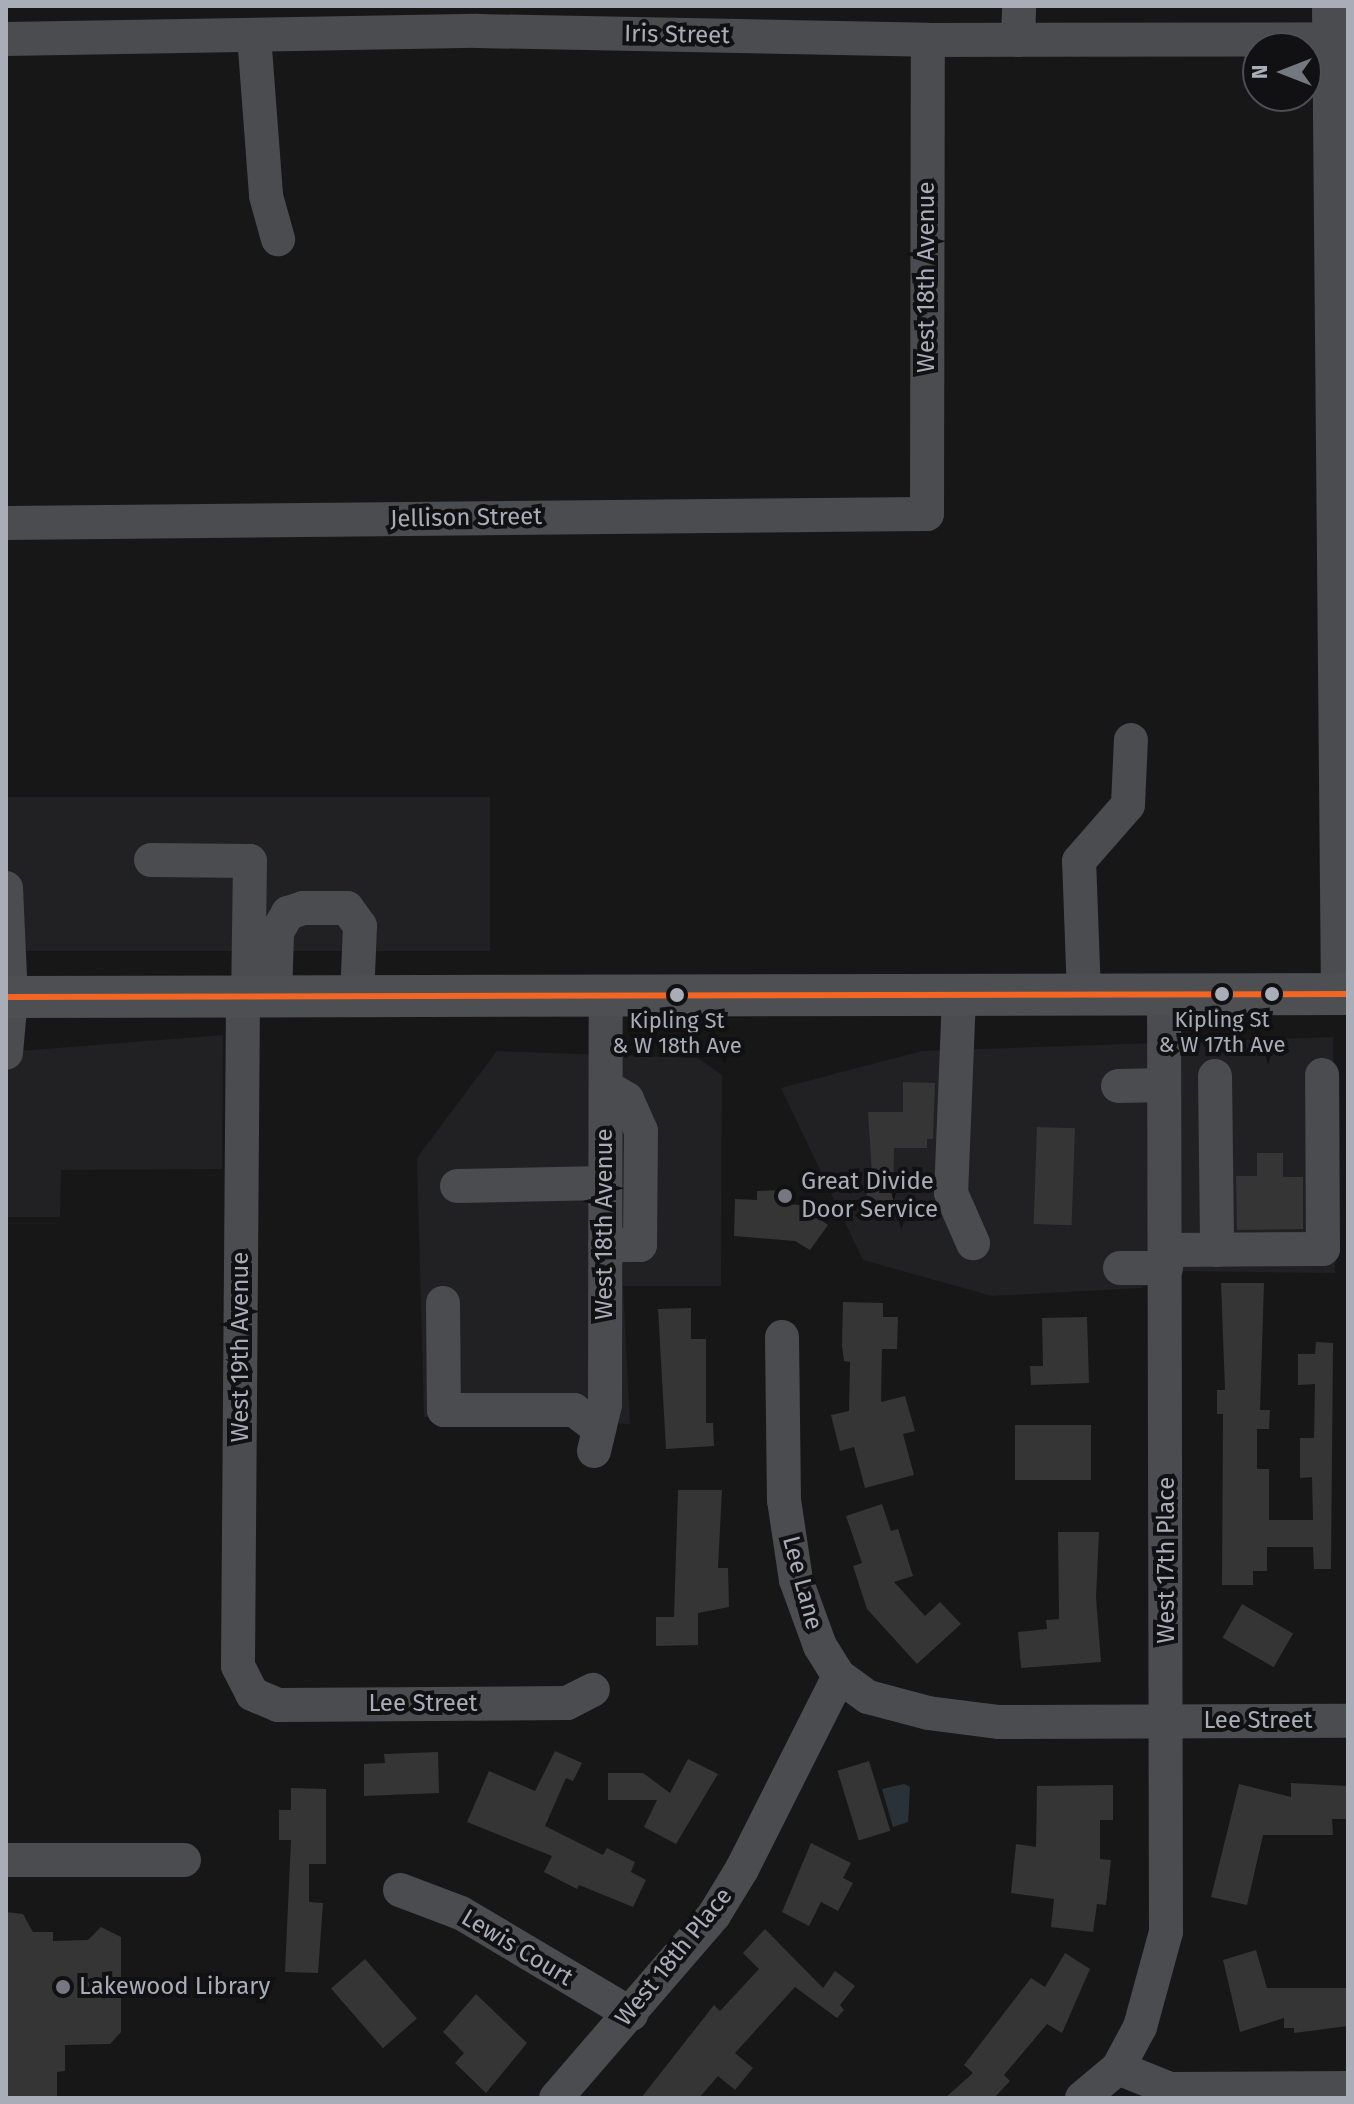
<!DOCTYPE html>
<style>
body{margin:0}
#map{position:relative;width:1354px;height:2104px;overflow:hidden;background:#171717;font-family:"Fira Sans",sans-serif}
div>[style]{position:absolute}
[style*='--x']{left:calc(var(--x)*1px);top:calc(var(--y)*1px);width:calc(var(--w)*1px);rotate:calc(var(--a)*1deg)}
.built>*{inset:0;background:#212123;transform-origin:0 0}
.water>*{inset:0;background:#2a3239}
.building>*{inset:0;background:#353536;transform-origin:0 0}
.minor>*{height:34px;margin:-17px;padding:0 17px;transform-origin:17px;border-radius:17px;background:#4b4c50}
.major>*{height:42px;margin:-21px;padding:0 21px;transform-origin:21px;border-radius:21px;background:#4d4f52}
.bus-1>*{height:6px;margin:-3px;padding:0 3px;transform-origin:3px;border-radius:3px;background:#f26522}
.dots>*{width:22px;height:22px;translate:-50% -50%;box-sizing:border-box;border:4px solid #111113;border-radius:50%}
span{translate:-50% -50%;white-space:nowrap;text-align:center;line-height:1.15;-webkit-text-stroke:8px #111113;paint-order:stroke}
.bus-label{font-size:22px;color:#a8adb8}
.street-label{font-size:24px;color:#a8adb8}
.poi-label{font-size:24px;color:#a8adb8}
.left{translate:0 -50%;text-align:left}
.frame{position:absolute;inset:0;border:8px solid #a8adb8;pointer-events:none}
.north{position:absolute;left:1242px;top:32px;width:80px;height:80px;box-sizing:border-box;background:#111113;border:2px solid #4d4f55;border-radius:50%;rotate:270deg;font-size:22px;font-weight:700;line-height:32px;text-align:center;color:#a8adb8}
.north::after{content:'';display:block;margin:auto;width:28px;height:36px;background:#757880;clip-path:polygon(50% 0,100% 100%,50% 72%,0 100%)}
</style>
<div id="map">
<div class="built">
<div style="left:490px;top:797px;width:154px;height:484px;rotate:90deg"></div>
<div style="clip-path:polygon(223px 1035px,222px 1169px,61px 1170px,60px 1217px,6px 1217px,6px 1052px)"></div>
<div style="clip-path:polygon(1333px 1037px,1335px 1273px,1182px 1271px,1141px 1288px,992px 1296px,863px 1260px,781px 1088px,922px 1051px)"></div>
<div style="clip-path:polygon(497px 1051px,698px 1058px,722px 1075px,721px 1286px,623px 1286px,630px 1424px,424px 1417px,417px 1158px)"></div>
</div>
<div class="water">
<div style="clip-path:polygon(904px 1784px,910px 1787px,908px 1822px,893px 1827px,882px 1789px)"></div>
</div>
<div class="building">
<div style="clip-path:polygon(903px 1082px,935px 1083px,933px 1139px,927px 1139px,927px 1148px,894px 1148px,893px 1219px,867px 1219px,867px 1190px,873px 1190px,868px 1112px,903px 1112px)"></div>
<div style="left:1037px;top:1127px;width:38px;height:97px;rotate:2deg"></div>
<div style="clip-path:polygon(1257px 1153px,1283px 1153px,1283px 1177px,1303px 1177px,1303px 1229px,1237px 1230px,1236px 1176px,1257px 1176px)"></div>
<div style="clip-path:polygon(786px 1190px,786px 1204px,801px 1205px,828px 1225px,810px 1250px,795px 1241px,734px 1236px,735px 1199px,757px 1200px,757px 1191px)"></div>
<div style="clip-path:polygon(1221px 1283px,1264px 1283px,1260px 1410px,1270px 1410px,1269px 1429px,1257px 1429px,1257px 1469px,1269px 1469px,1269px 1520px,1313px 1520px,1312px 1477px,1300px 1478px,1300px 1438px,1314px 1438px,1315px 1384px,1298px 1385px,1298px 1354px,1315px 1354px,1316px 1342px,1333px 1343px,1331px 1569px,1314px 1569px,1313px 1547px,1267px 1547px,1267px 1571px,1253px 1571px,1253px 1585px,1222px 1585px,1223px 1414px,1217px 1414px,1217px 1390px,1225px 1390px)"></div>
<div style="clip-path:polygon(843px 1302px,883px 1303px,883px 1317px,898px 1317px,897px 1349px,882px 1349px,881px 1402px,905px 1396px,915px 1431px,903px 1434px,914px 1475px,865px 1488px,854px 1447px,840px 1451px,831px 1415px,849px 1411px,850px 1362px,844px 1361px,842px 1346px)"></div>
<div style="clip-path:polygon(691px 1308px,691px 1339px,706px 1339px,706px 1423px,713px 1423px,714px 1446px,666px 1449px,658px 1309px)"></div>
<div style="clip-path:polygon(1087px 1317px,1089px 1383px,1031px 1385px,1030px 1366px,1043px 1366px,1042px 1318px)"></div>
<div style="left:1015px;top:1425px;width:76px;height:55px"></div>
<div style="clip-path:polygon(678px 1490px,722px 1490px,718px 1568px,728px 1568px,729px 1607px,698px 1613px,698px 1645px,656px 1646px,656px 1617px,674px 1617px)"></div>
<div style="clip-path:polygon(882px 1504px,891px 1531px,898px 1529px,913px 1576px,894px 1582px,925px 1616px,940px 1602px,961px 1624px,917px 1664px,867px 1609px,853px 1566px,862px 1563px,846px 1516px)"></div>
<div style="clip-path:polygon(1058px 1532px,1099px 1532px,1096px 1597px,1101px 1662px,1021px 1668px,1018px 1632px,1047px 1629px,1046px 1620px,1059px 1619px)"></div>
<div style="left:1242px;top:1604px;width:59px;height:39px;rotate:30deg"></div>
<div style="clip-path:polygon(555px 1751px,582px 1763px,573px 1781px,566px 1778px,545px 1826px,603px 1855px,607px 1848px,635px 1862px,631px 1872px,646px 1880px,633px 1907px,579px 1885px,577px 1889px,544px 1872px,552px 1856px,467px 1822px,489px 1771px,535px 1791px)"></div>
<div style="clip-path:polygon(438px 1752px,439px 1793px,364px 1796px,364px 1764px,385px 1763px,384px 1754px)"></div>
<div style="clip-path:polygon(688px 1759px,718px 1774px,676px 1844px,644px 1827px,657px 1800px,608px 1800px,608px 1773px,643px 1773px,670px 1793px)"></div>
<div style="left:869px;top:1761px;width:73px;height:33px;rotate:73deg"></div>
<div style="clip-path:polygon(1291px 1783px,1348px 1786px,1348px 1819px,1332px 1819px,1333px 1835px,1263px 1835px,1247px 1905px,1211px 1897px,1239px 1784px,1291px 1797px)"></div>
<div style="clip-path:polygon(1113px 1785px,1113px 1820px,1100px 1820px,1100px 1859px,1111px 1860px,1106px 1905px,1097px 1904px,1093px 1932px,1051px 1927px,1054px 1899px,1011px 1893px,1016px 1844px,1036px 1847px,1037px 1786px)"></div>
<div style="clip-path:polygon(291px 1788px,326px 1789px,326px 1864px,309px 1864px,309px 1902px,323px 1903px,318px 1973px,285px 1972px,291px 1840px,279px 1840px,279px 1810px,291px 1810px)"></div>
<div style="clip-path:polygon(811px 1843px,851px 1863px,843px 1878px,853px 1883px,838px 1911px,821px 1902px,809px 1926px,782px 1912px)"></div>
<div style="clip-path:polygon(6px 1912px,23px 1914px,33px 1932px,53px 1932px,53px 1941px,88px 1940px,101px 1927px,121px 1937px,121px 2032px,110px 2044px,65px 2045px,65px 2071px,57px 2072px,57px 2098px,6px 2098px)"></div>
<div style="clip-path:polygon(765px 1929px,823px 1988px,835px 1971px,855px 1986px,840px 2005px,844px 2010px,837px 2018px,795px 1987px,735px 2053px,753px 2068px,735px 2090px,718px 2076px,699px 2098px,641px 2098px,714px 2005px,720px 2011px,759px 1969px,743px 1953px)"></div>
<div style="clip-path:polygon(1256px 1950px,1267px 1988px,1348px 1988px,1348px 2026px,1294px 2033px,1294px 2028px,1284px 2028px,1284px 2018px,1240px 2032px,1223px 1960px)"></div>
<div style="clip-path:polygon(1065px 1953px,1090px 1969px,1062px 2033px,1047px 2024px,1004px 2075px,1010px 2081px,994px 2098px,945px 2098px,973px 2073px,964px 2065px,1031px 1978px,1045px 1987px)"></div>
<div style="left:365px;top:1959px;width:79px;height:45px;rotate:49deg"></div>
<div style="clip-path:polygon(476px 1994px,527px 2043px,486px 2093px,455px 2063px,464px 2053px,443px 2032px)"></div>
</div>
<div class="minor">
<div style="--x:1329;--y:6;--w:988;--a:89.48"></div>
<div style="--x:254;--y:35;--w:161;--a:85.7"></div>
<div style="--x:266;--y:196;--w:45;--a:74.4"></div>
<div style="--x:6;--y:39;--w:471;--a:-1"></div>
<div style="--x:477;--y:31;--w:451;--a:1.1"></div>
<div style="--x:928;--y:40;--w:420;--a:-0.1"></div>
<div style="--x:1018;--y:40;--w:34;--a:-88"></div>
<div style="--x:6;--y:523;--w:921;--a:-0.56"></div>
<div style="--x:927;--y:514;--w:474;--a:-89.9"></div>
<div style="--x:151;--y:860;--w:99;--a:0.6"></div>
<div style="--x:250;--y:861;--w:136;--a:90.8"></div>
<div style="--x:6;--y:888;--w:109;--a:87.4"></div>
<div style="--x:11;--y:997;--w:56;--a:95.1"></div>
<div style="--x:1084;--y:995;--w:134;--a:-92.1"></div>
<div style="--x:1079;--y:861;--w:74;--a:-48.8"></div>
<div style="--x:1128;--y:805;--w:65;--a:-87.4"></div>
<div style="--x:959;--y:996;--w:197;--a:92.3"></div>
<div style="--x:951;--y:1193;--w:55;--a:66.3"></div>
<div style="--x:275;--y:997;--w:65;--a:-88.2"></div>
<div style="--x:277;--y:932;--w:22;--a:-60"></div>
<div style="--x:288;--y:913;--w:16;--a:-18"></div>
<div style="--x:303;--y:908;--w:44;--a:0"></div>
<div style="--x:347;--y:908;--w:22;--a:54"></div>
<div style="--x:360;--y:926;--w:71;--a:92.4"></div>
<div style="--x:243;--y:998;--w:668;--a:90.43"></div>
<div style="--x:238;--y:1666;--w:31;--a:63"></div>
<div style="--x:252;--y:1694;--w:28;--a:23"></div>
<div style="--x:278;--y:1705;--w:289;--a:-0.4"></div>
<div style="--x:567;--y:1703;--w:29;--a:-27"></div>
<div style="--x:1215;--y:1076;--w:174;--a:89.3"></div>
<div style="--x:1118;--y:1086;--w:46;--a:-1.2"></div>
<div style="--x:457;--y:1186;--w:148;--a:-1.2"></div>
<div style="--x:605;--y:1245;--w:35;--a:0"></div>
<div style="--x:640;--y:1245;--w:114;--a:-89.5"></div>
<div style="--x:641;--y:1131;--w:35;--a:-114"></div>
<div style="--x:627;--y:1099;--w:24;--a:-150"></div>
<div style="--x:1165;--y:1250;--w:158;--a:-0.4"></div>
<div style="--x:1323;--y:1249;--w:174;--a:-90.3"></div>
<div style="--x:1120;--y:1268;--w:46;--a:0"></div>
<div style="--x:443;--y:1303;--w:107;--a:89.5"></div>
<div style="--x:444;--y:1410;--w:130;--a:0"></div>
<div style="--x:574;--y:1410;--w:31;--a:37"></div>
<div style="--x:782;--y:1337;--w:163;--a:89.3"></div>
<div style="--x:784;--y:1500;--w:81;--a:81.5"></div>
<div style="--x:796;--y:1580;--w:70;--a:70"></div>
<div style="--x:820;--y:1646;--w:36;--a:58"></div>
<div style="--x:839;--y:1676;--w:36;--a:36"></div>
<div style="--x:868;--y:1697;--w:62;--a:14.9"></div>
<div style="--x:928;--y:1713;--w:72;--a:7.2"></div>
<div style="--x:999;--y:1722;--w:349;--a:-0.2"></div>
<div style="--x:594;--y:1451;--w:47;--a:-76.6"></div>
<div style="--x:605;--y:1405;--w:409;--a:-89.9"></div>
<div style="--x:6;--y:1860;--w:178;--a:0"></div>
<div style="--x:400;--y:1890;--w:65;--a:20.7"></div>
<div style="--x:461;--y:1913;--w:198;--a:30.7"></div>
<div style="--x:1118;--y:2068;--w:56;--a:22"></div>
<div style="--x:1170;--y:2089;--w:178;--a:-0.3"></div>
<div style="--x:556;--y:2098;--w:242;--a:-49.2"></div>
<div style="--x:714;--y:1915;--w:54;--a:-58.7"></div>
<div style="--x:742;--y:1869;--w:216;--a:-63.3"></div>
<div style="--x:1082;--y:2098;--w:47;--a:-39.8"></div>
<div style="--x:1118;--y:2068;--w:47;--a:-61.8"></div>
<div style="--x:1140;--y:2027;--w:98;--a:-74.7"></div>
<div style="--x:1166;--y:1932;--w:937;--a:-90.12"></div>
</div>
<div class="major">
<div style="--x:6;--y:997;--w:1342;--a:-0.13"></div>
</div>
<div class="bus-1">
<div style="--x:6;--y:997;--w:1342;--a:-0.13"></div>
</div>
<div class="dots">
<div style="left:1222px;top:994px;background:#a8adb8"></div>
<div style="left:1272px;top:994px;background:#a8adb8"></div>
<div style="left:677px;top:995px;background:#a8adb8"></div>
<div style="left:785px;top:1196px;background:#757880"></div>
<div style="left:63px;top:1987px;background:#757880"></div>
</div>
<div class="bus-label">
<span style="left:1222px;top:1032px">Kipling St<br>&amp; W 17th Ave</span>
<span style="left:677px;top:1033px">Kipling St<br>&amp; W 18th Ave</span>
</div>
<div class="street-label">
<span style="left:677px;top:35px;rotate:1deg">Iris Street</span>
<span style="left:927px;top:277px;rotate:-90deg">West 18th Avenue</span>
<span style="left:466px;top:518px;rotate:-1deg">Jellison Street</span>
<span style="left:605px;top:1224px;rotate:-90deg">West 18th Avenue</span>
<span style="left:241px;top:1347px;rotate:-90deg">West 19th Avenue</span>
<span style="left:1167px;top:1560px;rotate:-90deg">West 17th Place</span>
<span style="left:802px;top:1583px;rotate:75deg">Lee Lane</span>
<span style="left:423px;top:1704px">Lee Street</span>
<span style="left:1258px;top:1721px">Lee Street</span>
<span style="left:517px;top:1948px;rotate:31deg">Lewis Court</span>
<span style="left:674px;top:1957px;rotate:-51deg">West 18th Place</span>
</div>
<div class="poi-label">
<span class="left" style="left:801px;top:1196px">Great Divide<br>Door Service</span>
<span class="left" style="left:79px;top:1987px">Lakewood Library</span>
</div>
<div class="frame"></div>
<div class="north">N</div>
</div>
